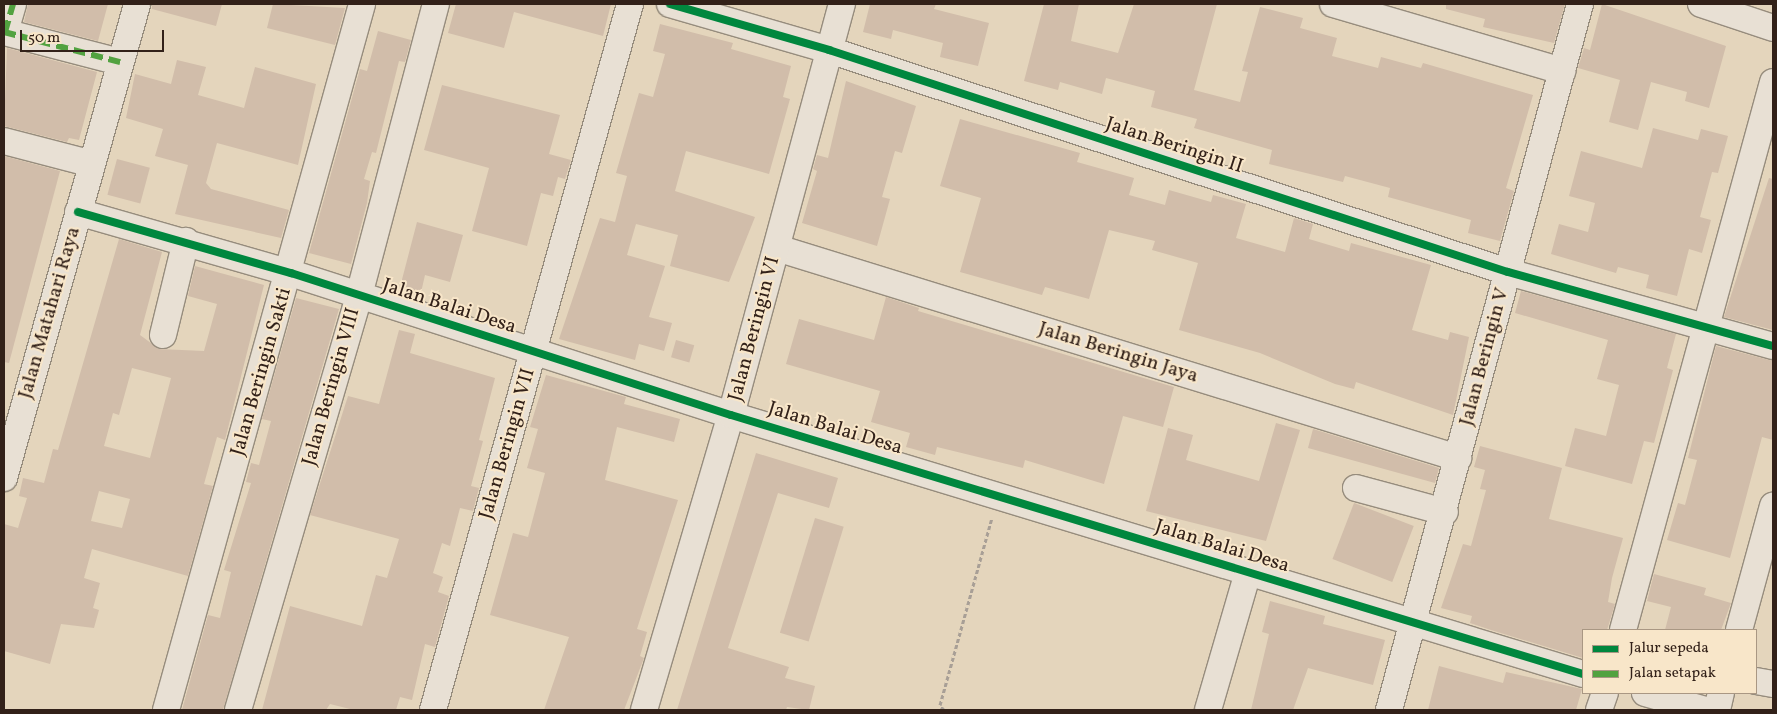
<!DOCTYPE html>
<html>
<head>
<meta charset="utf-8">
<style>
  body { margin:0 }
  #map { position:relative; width:1777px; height:714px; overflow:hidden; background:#e4d5bc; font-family:Vollkorn,serif }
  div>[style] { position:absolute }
  .building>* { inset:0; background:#d1bdaa; transform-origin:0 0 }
  .path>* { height:3px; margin-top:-1.5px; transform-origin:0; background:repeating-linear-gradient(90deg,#a89f96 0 4px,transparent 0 6.5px) }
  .roads { filter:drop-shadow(1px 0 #968c7d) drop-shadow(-1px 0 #968c7d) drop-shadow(0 1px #968c7d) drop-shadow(0 -1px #968c7d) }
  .minor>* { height:26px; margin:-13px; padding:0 13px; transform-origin:13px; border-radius:13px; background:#e8e0d4 }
  .quiet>* { height:6px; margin-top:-3px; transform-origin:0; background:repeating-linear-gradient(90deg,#52a240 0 12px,transparent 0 18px) }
  .cycleway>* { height:8px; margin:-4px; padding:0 4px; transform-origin:4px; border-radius:4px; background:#00873e }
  span { translate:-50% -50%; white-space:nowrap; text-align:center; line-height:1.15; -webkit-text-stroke:4px #f8e6c9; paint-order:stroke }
  .street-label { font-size:20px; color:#322119 }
  .frame { position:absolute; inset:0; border:5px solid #322119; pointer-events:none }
  .legend { position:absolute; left:1582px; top:629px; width:175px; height:65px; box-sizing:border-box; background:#f8e6c9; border:1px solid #a99783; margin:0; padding:6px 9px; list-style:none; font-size:15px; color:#322119 }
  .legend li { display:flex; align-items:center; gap:10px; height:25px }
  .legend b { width:25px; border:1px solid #a99783 }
  .scale { position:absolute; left:20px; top:30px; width:144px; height:22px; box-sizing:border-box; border:2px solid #322119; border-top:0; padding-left:6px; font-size:15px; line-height:18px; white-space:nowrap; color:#322119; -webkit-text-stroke:4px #f8e6c9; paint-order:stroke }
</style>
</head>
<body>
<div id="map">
  <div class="building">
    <i style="clip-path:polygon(28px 4px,108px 4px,98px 41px,24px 22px)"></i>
    <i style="clip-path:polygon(152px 4px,222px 4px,216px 26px,152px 9px)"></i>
    <i style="clip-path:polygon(273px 4px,345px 8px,335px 45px,267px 28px)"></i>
    <i style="clip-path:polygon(456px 4px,611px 4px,603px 36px,514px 12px,504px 48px,448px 33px)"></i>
    <i style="clip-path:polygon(870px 4px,936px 4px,934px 9px,989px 23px,978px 66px,940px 57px,943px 43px,893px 30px,891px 39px,863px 32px)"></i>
    <i style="clip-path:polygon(1044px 4px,1079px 4px,1071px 41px,1118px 53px,1134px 4px,1217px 4px,1194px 90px,1240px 102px,1248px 72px,1242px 71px,1260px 7px,1303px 18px,1300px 28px,1337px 38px,1332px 56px,1378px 68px,1381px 57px,1421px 68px,1423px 63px,1533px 95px,1506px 188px,1514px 191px,1500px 241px,1468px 233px,1471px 220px,1388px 197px,1390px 188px,1345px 176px,1343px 182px,1269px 164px,1272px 150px,1194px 128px,1197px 119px,1151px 107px,1155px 91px,1106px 78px,1102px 94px,1060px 82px,1058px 90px,1024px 81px)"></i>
    <i style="clip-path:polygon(1446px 4px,1565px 4px,1554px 43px,1483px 27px,1485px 19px,1446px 9px)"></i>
    <i style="clip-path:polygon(1602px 4px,1726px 46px,1709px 108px,1685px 101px,1687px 92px,1651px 82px,1638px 130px,1609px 122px,1620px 80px,1578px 68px,1584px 48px,1590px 50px)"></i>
    <i style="clip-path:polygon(660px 24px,733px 43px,731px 49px,791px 66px,783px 97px,790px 99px,769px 174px,686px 151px,675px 191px,755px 217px,729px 282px,670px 266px,678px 235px,636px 224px,627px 255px,665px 266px,649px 317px,672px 323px,664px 351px,639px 344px,635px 360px,559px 339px,600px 218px,615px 222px,627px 176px,616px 173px,639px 93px,653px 97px,665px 54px,653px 51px)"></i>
    <i style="clip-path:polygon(378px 31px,411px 40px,405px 62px,399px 61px,376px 153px,372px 152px,364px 179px,370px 181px,367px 203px,351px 264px,309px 253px,360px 69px,367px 71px)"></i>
    <i style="clip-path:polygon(7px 48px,97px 72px,79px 140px,69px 138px,67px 142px,4px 126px)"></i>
    <i style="clip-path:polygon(177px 60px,206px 67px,198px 95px,244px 108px,255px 67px,316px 84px,298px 165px,217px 143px,206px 183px,211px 189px,289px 210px,281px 238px,175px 214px,188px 165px,155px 156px,163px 129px,126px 118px,135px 74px,171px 84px)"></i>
    <i style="clip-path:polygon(846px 81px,916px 106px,902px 153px,895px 151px,882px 197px,890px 199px,877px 246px,802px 223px,817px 171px,813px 169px,817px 155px,828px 158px)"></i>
    <i style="clip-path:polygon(442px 85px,560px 115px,549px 154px,571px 160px,565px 179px,558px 177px,553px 196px,541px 193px,527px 246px,472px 231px,489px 168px,424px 150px)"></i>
    <i style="clip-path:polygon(960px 119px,1080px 153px,1077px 162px,1134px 178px,1129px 195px,1165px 205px,1169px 190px,1211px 202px,1213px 195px,1246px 204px,1236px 238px,1285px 252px,1294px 218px,1313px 224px,1309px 239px,1349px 251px,1351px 243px,1431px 265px,1412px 330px,1448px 340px,1450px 332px,1469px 337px,1453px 415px,1356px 382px,1354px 389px,1335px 384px,1260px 353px,1179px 330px,1198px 263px,1152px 250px,1155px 241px,1109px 230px,1089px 299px,1045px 287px,1042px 295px,960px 272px,981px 198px,940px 186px)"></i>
    <i style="clip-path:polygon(1653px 128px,1698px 140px,1701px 129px,1728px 136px,1718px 173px,1712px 172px,1700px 217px,1711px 220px,1702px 253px,1689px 249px,1677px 296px,1646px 288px,1649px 275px,1618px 267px,1616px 273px,1551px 254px,1559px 224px,1588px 232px,1595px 203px,1569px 196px,1581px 151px,1642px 168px)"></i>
    <i style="clip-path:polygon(4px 156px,60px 171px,9px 363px,4px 362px)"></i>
    <i style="left:117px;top:159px;width:34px;height:37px;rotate:15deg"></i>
    <i style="clip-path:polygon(1769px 178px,1773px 179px,1773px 330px,1724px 317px)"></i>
    <i style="clip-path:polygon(417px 222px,463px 235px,450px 282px,425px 275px,420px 297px,399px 291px)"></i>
    <i style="clip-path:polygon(evenodd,119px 239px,162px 252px,140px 335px,159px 349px,204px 351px,217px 304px,188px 296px,195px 266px,264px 285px,225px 440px,217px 437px,204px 484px,213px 486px,188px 576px,92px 549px,84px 578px,100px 583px,93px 608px,99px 610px,94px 628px,61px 624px,50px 664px,4px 651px,4px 524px,18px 528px,27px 498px,19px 496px,23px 478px,44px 483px,53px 449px,58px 450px,119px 239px,132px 368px,171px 378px,150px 458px,104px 446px,113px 413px,119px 415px,132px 368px,119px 239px,99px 491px,130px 499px,122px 528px,91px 521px,99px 491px)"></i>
    <i style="clip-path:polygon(1521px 291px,1676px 334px,1667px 368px,1673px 370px,1654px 443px,1644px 441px,1632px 484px,1565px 466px,1575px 428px,1606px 436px,1619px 385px,1597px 379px,1608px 340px,1515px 313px)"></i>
    <i style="clip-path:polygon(886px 297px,919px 308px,918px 311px,1174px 387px,1163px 427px,1123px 416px,1104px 484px,1025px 460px,1023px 468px,937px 447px,935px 455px,906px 447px,910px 433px,871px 422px,880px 391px,786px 364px,799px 319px,874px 340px)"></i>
    <i style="clip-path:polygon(296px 298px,339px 309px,223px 710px,182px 710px,208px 615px,220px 618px,231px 572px,224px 570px,251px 483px,246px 482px,251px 463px,259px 465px,271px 421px,262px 419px)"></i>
    <i style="clip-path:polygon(399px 330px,415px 334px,410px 353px,495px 378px,479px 440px,483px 441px,471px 486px,479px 488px,473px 511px,460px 508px,450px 546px,442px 543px,433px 573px,443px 577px,438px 592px,449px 596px,435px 647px,425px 644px,412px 700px,400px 697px,396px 710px,354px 710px,330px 704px,326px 710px,262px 710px,290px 606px,362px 626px,376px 575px,387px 578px,399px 539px,310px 515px,348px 396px,379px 404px)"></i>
    <i style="left:676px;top:340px;width:19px;height:18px;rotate:16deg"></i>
    <i style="clip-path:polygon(1716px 346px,1773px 361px,1773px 440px,1762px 437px,1730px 558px,1667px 540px,1678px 503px,1685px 505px,1697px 460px,1688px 458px)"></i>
    <i style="clip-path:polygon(546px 375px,626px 397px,624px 404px,680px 419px,674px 442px,617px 427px,605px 480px,678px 500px,637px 629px,647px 632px,640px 656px,644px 658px,624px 710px,544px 710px,569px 637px,490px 615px,513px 533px,528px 537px,545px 473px,527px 468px,538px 429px,530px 427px)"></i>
    <i style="clip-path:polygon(1276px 423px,1300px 430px,1266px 541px,1146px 511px,1168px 428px,1193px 435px,1186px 460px,1259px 481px)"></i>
    <i style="clip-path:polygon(1313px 429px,1439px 468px,1435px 483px,1308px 448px)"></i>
    <i style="clip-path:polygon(1480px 446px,1562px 468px,1549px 519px,1623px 538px,1612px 578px,1608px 602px,1615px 604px,1607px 630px,1583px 630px,1583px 658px,1491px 630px,1470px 623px,1472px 616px,1441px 608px,1463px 544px,1471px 546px,1486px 490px,1480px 489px,1485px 470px,1474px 467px)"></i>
    <i style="clip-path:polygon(756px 453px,838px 478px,829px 508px,778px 493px,728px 648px,789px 667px,785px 678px,815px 686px,809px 710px,787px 707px,786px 710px,677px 710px)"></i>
    <i style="left:1354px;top:503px;width:64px;height:60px;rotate:21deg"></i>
    <i style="left:815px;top:518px;width:30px;height:120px;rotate:17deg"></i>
    <i style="clip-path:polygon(1654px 574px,1706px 588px,1704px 595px,1731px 603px,1721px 630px,1665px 630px,1671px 607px,1647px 601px)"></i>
    <i style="clip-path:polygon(1270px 601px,1325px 616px,1323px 624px,1385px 640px,1373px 685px,1308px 668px,1293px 710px,1251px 710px,1269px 634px,1262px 632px)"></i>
    <i style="clip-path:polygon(1439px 666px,1503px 683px,1506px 672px,1582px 689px,1576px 710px,1428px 710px)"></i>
  </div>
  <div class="path">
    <i style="left:944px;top:710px;width:6px;rotate:-129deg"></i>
    <i style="left:940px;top:705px;width:194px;rotate:-74.5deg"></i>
  </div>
  <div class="roads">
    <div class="minor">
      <i style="left:670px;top:4px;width:166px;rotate:16.1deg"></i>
      <i style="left:829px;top:50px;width:714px;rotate:18.11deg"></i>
      <i style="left:1508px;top:272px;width:275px;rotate:15.6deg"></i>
      <i style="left:1333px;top:4px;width:239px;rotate:16.3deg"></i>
      <i style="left:1701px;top:4px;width:76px;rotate:18.4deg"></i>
      <i style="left:4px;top:32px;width:120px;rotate:14.5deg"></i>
      <i style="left:5px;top:32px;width:29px;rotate:-74deg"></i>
      <i style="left:4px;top:141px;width:91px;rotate:14.6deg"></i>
      <i style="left:78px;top:212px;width:222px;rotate:16deg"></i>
      <i style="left:291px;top:273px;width:462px;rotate:17.9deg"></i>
      <i style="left:731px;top:415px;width:890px;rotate:16.91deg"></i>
      <i style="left:777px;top:248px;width:713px;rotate:17.14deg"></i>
      <i style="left:163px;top:335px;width:97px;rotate:-76.3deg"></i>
      <i style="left:4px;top:478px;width:492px;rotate:-74.3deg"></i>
      <i style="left:1356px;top:488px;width:92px;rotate:15.1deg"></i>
      <i style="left:1623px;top:630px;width:568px;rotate:-74.69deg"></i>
      <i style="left:1739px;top:630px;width:129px;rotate:-74.7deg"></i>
      <i style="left:1756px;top:681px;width:17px;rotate:10deg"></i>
      <i style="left:1645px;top:693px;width:62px;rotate:15.8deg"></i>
      <i style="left:166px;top:710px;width:733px;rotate:-74.48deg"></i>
      <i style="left:238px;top:710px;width:432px;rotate:-73.7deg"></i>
      <i style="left:359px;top:295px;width:301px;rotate:-75.2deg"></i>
      <i style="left:433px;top:710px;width:733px;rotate:-74.41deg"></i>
      <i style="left:644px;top:710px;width:308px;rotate:-73.6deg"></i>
      <i style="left:731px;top:415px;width:426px;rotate:-74.9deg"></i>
      <i style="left:1208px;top:710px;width:144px;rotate:-73.8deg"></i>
      <i style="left:1389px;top:710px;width:731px;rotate:-74.86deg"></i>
      <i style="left:1599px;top:710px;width:18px;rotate:-71deg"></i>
      <i style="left:1717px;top:710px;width:17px;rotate:-77deg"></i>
    </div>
  </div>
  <div class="quiet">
    <i style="left:4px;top:32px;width:120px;rotate:14.5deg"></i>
    <i style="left:5px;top:32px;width:29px;rotate:-74deg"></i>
  </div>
  <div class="cycleway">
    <i style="left:670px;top:4px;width:166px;rotate:16.1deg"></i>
    <i style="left:829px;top:50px;width:714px;rotate:18.11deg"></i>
    <i style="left:1508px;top:272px;width:275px;rotate:15.6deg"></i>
    <i style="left:78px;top:212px;width:222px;rotate:16deg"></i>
    <i style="left:291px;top:273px;width:462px;rotate:17.9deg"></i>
    <i style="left:731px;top:415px;width:890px;rotate:16.91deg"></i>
  </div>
  <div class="street-label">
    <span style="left:1174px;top:146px;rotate:18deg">Jalan Beringin II</span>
    <span style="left:449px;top:307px;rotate:18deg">Jalan Balai Desa</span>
    <span style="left:50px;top:313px;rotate:-74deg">Jalan Matahari Raya</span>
    <span style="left:755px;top:329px;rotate:-75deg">Jalan Beringin VI</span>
    <span style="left:1118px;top:353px;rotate:17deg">Jalan Beringin Jaya</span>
    <span style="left:1485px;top:357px;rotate:-75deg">Jalan Beringin V</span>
    <span style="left:262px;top:372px;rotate:-74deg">Jalan Beringin Sakti</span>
    <span style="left:332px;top:387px;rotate:-74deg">Jalan Beringin VIII</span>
    <span style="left:835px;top:429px;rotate:17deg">Jalan Balai Desa</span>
    <span style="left:508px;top:444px;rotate:-74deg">Jalan Beringin VII</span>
    <span style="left:1222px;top:547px;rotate:17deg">Jalan Balai Desa</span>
  </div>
  <div class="frame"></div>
  <ul class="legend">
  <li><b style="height:6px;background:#00873e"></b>Jalur sepeda</li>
  <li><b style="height:6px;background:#52a240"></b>Jalan setapak</li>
  </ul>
  <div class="scale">50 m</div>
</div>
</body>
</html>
